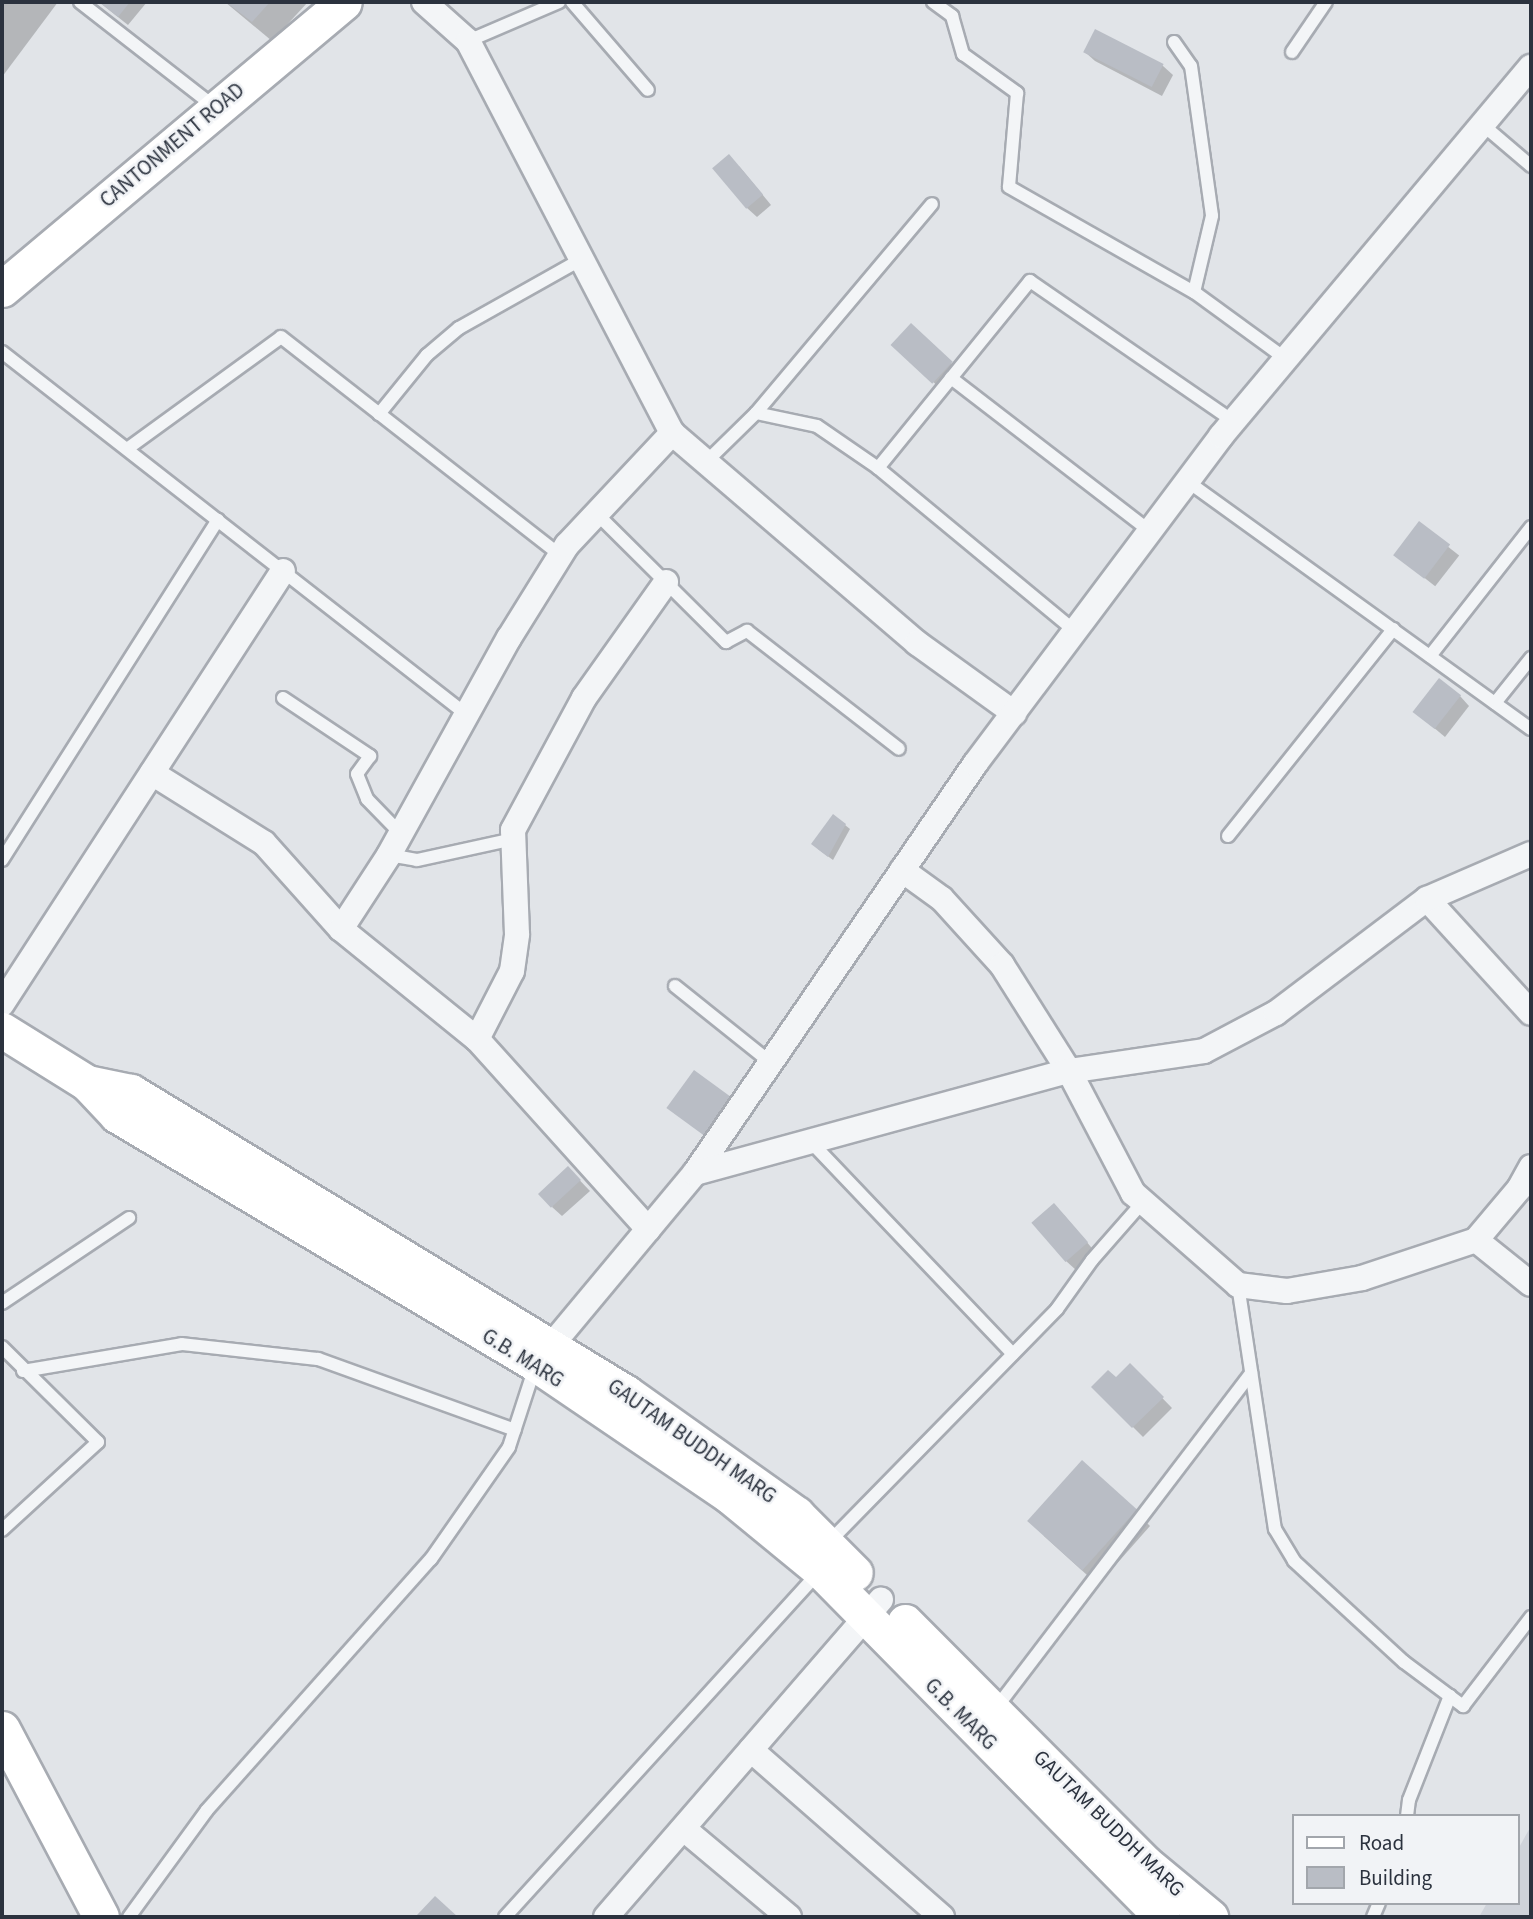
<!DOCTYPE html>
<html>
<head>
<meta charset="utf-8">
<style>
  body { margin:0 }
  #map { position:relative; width:1533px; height:1919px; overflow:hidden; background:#e1e4e8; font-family:"Source Sans 3",sans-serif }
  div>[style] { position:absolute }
  .built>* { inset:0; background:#cfd3da }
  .shadow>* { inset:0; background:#0003; transform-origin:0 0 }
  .building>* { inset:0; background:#b9bdc5; transform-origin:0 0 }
  .roads { filter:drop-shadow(2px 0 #a7abb2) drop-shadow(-2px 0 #a7abb2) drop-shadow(0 2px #a7abb2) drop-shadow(0 -2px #a7abb2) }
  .lane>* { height:12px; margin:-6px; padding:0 6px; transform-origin:6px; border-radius:6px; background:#f3f5f7 }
  .street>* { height:24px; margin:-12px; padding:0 12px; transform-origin:12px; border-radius:12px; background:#f3f5f7 }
  .secondary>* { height:35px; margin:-17.5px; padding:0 17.5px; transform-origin:17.5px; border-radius:17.5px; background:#fff }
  span { translate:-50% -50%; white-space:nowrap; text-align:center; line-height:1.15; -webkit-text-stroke:5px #f1f3f6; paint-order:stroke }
  .street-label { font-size:21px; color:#2b323e }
  .frame { position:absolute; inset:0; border:4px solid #2b323e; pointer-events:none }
  .legend { position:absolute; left:1292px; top:1814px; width:228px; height:91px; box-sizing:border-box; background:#f1f3f6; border:2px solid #a2a6ac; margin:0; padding:9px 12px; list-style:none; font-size:21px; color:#2b323e }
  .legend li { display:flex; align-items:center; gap:14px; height:35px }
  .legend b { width:35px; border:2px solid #a2a6ac }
</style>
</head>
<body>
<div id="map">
  <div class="built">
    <i style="clip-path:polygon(1531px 1826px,1531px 1917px,1479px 1917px,1487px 1903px,1517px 1903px,1517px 1851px)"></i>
  </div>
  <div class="shadow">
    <i style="clip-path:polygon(2px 2px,58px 2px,2px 77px)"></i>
    <i style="clip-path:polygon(99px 2px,147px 2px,128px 25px)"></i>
    <i style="clip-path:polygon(225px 2px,308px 2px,272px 41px)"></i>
    <i style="clip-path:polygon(1096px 31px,1163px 66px,1173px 75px,1162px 96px,1095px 61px,1085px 52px)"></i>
    <i style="clip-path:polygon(739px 166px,771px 205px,757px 217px,747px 208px)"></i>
    <i style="clip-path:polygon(903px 354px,951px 363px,961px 372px,944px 392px)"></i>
    <i style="left:1419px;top:524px;width:51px;height:39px;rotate:38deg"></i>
    <i style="clip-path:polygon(1460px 696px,1469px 706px,1445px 737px,1415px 712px)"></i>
    <i style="clip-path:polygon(845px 825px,850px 829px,833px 860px,818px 849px)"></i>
    <i style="clip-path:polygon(731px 1099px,716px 1144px,670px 1108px)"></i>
    <i style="clip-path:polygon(568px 1168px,590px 1191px,562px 1216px,552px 1207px)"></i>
    <i style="clip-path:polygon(1064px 1215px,1096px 1253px,1076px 1270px,1066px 1261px)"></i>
    <i style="clip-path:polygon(1130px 1365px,1172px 1408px,1143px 1437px,1093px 1387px,1116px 1380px)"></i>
    <i style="clip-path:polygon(1135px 1511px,1150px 1526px,1098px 1585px,1044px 1536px)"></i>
    <i style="clip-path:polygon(435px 1898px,456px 1917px,422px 1917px)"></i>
  </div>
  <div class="building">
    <i style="clip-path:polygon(99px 2px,130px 2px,118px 17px)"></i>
    <i style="clip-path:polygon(226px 2px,270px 2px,252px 22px)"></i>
    <i style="left:1095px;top:29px;width:77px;height:26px;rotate:27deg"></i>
    <i style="left:729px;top:154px;width:53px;height:22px;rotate:50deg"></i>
    <i style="left:911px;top:323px;width:57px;height:30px;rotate:43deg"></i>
    <i style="left:1419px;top:521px;width:39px;height:43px;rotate:37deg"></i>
    <i style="left:1439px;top:678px;width:28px;height:43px;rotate:38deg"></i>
    <i style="clip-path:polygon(833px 814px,846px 824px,828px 857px,811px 844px)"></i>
    <i style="left:694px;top:1070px;width:47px;height:47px;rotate:36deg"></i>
    <i style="left:568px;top:1166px;width:19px;height:41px;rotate:47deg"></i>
    <i style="left:1054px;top:1203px;width:52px;height:30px;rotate:49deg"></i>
    <i style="clip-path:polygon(1130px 1363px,1164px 1397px,1132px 1428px,1091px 1387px,1108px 1370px,1116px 1377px)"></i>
    <i style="left:1082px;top:1460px;width:74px;height:82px;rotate:42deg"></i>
    <i style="clip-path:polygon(435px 1896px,458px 1917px,417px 1915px)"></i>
  </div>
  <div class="roads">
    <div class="lane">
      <i style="left:80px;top:2px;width:172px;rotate:37.9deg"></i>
      <i style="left:572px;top:2px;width:116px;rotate:49.2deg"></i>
      <i style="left:933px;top:2px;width:24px;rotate:36deg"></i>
      <i style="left:952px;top:16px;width:40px;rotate:74deg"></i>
      <i style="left:963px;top:54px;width:67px;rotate:35.8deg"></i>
      <i style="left:1017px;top:93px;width:94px;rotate:94.9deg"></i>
      <i style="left:1009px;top:187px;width:213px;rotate:29.6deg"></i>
      <i style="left:1194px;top:292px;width:114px;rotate:36.1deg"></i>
      <i style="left:468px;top:41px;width:99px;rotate:-23.2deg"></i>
      <i style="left:1174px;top:42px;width:29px;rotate:55deg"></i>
      <i style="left:1191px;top:66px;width:151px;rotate:82deg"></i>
      <i style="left:1212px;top:216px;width:78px;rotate:103.3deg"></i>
      <i style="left:1292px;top:52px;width:60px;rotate:-55.8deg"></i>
      <i style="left:1483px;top:125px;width:63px;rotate:40.5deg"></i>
      <i style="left:2px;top:352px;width:590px;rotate:37.98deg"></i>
      <i style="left:951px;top:378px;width:251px;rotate:37.6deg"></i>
      <i style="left:756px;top:413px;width:62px;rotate:12deg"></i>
      <i style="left:817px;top:426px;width:74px;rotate:34.5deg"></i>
      <i style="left:878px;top:468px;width:256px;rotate:39.6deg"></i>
      <i style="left:379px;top:414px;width:76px;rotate:-50.9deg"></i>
      <i style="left:427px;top:355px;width:42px;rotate:-40.2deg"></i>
      <i style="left:459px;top:328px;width:141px;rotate:-29.3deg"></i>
      <i style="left:127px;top:449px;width:190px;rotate:-36deg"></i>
      <i style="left:281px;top:337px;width:354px;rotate:38deg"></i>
      <i style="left:706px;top:462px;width:70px;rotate:-44.4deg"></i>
      <i style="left:756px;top:413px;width:273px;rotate:-49.9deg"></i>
      <i style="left:878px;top:468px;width:241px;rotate:-50.9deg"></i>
      <i style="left:1030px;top:281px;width:247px;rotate:34.6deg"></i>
      <i style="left:1187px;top:481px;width:424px;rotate:35.8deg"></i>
      <i style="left:597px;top:514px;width:182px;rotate:44.8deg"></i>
      <i style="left:726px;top:642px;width:24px;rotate:-28deg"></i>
      <i style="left:747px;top:631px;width:192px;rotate:37.8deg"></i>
      <i style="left:1430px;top:656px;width:164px;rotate:-51.9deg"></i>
      <i style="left:283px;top:698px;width:105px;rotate:33.7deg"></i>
      <i style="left:370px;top:756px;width:22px;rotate:126deg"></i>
      <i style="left:357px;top:774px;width:27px;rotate:68deg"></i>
      <i style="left:367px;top:799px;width:49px;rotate:45.8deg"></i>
      <i style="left:1495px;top:703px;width:58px;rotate:-51.3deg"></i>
      <i style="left:1228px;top:836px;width:265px;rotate:-51.4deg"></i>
      <i style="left:389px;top:855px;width:28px;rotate:10deg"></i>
      <i style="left:417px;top:860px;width:98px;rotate:-12.3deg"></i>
      <i style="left:2px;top:860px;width:403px;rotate:-57.6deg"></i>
      <i style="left:675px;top:986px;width:122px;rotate:38.7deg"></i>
      <i style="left:810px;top:1141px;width:294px;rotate:46.4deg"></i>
      <i style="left:1238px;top:1285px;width:247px;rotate:81.4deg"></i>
      <i style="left:1275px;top:1529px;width:37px;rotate:59deg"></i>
      <i style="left:1294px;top:1561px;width:149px;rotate:42.6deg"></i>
      <i style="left:1404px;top:1662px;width:74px;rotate:36.7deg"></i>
      <i style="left:1463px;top:1706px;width:112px;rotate:-52.6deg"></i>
      <i style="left:2px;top:1303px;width:153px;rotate:-33.8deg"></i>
      <i style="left:2px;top:1347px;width:135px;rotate:44.7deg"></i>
      <i style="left:98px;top:1442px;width:130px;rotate:137.5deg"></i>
      <i style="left:23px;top:1371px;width:161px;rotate:-9.6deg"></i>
      <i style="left:182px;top:1344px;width:137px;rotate:6.3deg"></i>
      <i style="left:318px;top:1359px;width:209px;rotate:19.8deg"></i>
      <i style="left:828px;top:1543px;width:327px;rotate:-45.6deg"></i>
      <i style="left:1057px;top:1309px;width:60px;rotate:-54.5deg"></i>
      <i style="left:1092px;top:1260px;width:77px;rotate:-48.7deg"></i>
      <i style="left:996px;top:1708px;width:421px;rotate:-52.7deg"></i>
      <i style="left:1407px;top:1816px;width:16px;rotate:-83deg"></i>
      <i style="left:1409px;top:1800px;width:112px;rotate:-68.5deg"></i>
      <i style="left:129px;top:1917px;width:132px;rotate:-53.9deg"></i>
      <i style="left:207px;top:1810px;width:336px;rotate:-48.3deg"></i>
      <i style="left:431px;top:1559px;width:136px;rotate:-55.1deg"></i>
      <i style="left:509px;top:1447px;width:84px;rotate:-72deg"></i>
      <i style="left:505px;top:1917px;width:468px;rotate:-47.7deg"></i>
      <i style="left:1373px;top:1917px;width:15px;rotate:-67deg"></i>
    </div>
    <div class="street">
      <i style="left:424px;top:2px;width:59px;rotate:41.6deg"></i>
      <i style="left:468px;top:41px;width:442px;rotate:62.5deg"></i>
      <i style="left:672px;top:433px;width:323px;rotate:40.6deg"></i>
      <i style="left:917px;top:643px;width:120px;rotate:35.8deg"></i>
      <i style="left:152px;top:773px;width:132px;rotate:32deg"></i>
      <i style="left:264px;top:843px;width:115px;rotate:48.2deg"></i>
      <i style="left:341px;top:929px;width:175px;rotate:39deg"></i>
      <i style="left:477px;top:1039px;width:256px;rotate:48deg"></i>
      <i style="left:902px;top:870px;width:49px;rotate:35.9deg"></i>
      <i style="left:942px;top:899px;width:89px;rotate:47.7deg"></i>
      <i style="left:1002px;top:965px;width:125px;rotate:57.7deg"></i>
      <i style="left:1069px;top:1071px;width:138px;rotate:62.3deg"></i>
      <i style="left:1133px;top:1193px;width:140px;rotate:41.2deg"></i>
      <i style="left:1238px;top:1285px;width:49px;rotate:7deg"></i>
      <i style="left:1287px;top:1291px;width:76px;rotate:-9.8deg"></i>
      <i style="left:1362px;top:1278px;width:120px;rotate:-18.4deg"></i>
      <i style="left:1476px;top:1240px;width:67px;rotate:-49.9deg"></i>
      <i style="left:1519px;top:1189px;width:25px;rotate:-61deg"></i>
      <i style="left:1427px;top:899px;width:154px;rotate:47.6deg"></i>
      <i style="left:341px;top:929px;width:88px;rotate:-57deg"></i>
      <i style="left:389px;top:855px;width:248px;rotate:-61.1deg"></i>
      <i style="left:509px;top:638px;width:110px;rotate:-58.1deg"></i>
      <i style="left:567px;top:545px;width:154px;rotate:-46.8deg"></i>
      <i style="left:2px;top:1004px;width:516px;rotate:-57.02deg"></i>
      <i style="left:477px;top:1039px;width:76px;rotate:-62.8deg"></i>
      <i style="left:512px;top:971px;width:37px;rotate:-82deg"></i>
      <i style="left:517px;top:934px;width:104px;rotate:-92.2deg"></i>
      <i style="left:513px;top:830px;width:150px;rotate:-61.7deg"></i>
      <i style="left:584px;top:698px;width:142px;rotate:-54.7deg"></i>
      <i style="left:695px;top:1173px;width:496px;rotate:-55.6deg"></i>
      <i style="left:975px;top:764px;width:410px;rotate:-53.1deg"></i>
      <i style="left:1221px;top:436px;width:482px;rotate:-50deg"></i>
      <i style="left:1476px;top:1240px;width:70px;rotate:38.7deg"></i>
      <i style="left:540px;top:1359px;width:242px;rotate:-50.2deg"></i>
      <i style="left:695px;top:1173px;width:388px;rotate:-15.3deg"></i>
      <i style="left:1069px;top:1071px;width:136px;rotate:-8.4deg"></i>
      <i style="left:1204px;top:1051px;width:81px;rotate:-27.8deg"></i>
      <i style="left:1276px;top:1013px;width:189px;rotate:-37.1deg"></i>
      <i style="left:1427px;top:899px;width:113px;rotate:-23.4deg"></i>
      <i style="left:751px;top:1750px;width:254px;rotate:41.2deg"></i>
      <i style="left:684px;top:1829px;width:137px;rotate:40deg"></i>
      <i style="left:606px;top:1917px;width:420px;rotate:-49.1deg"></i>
    </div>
    <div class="secondary">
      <i style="left:2px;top:289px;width:446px;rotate:-40deg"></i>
      <i style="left:2px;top:1030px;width:100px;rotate:31.9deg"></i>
      <i style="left:87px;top:1083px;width:44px;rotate:46.8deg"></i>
      <i style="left:117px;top:1115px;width:487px;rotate:30.7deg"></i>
      <i style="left:536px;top:1364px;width:235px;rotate:34.2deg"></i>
      <i style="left:730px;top:1496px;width:117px;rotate:39.4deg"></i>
      <i style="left:820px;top:1570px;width:487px;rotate:45.4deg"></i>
      <i style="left:87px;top:1083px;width:45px;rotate:11.6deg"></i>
      <i style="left:131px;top:1092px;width:579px;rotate:31.3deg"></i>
      <i style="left:626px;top:1393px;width:209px;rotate:35.4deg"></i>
      <i style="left:796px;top:1514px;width:83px;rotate:45deg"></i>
      <i style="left:905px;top:1622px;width:340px;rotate:45.1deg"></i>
      <i style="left:1145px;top:1863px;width:85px;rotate:39.7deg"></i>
      <i style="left:2px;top:1729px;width:212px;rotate:62.2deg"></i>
    </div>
  </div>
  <div class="street-label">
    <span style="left:172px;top:145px;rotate:-40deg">CANTONMENT ROAD</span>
    <span style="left:523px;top:1358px;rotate:32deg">G.B. MARG</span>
    <span style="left:692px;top:1441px;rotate:35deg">GAUTAM BUDDH MARG</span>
    <span style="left:961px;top:1714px;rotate:45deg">G.B. MARG</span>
    <span style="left:1109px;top:1823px;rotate:44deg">GAUTAM BUDDH MARG</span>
  </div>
  <div class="frame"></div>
  <ul class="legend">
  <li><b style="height:9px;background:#fff"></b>Road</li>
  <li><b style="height:19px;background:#b9bdc5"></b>Building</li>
  </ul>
</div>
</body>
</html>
